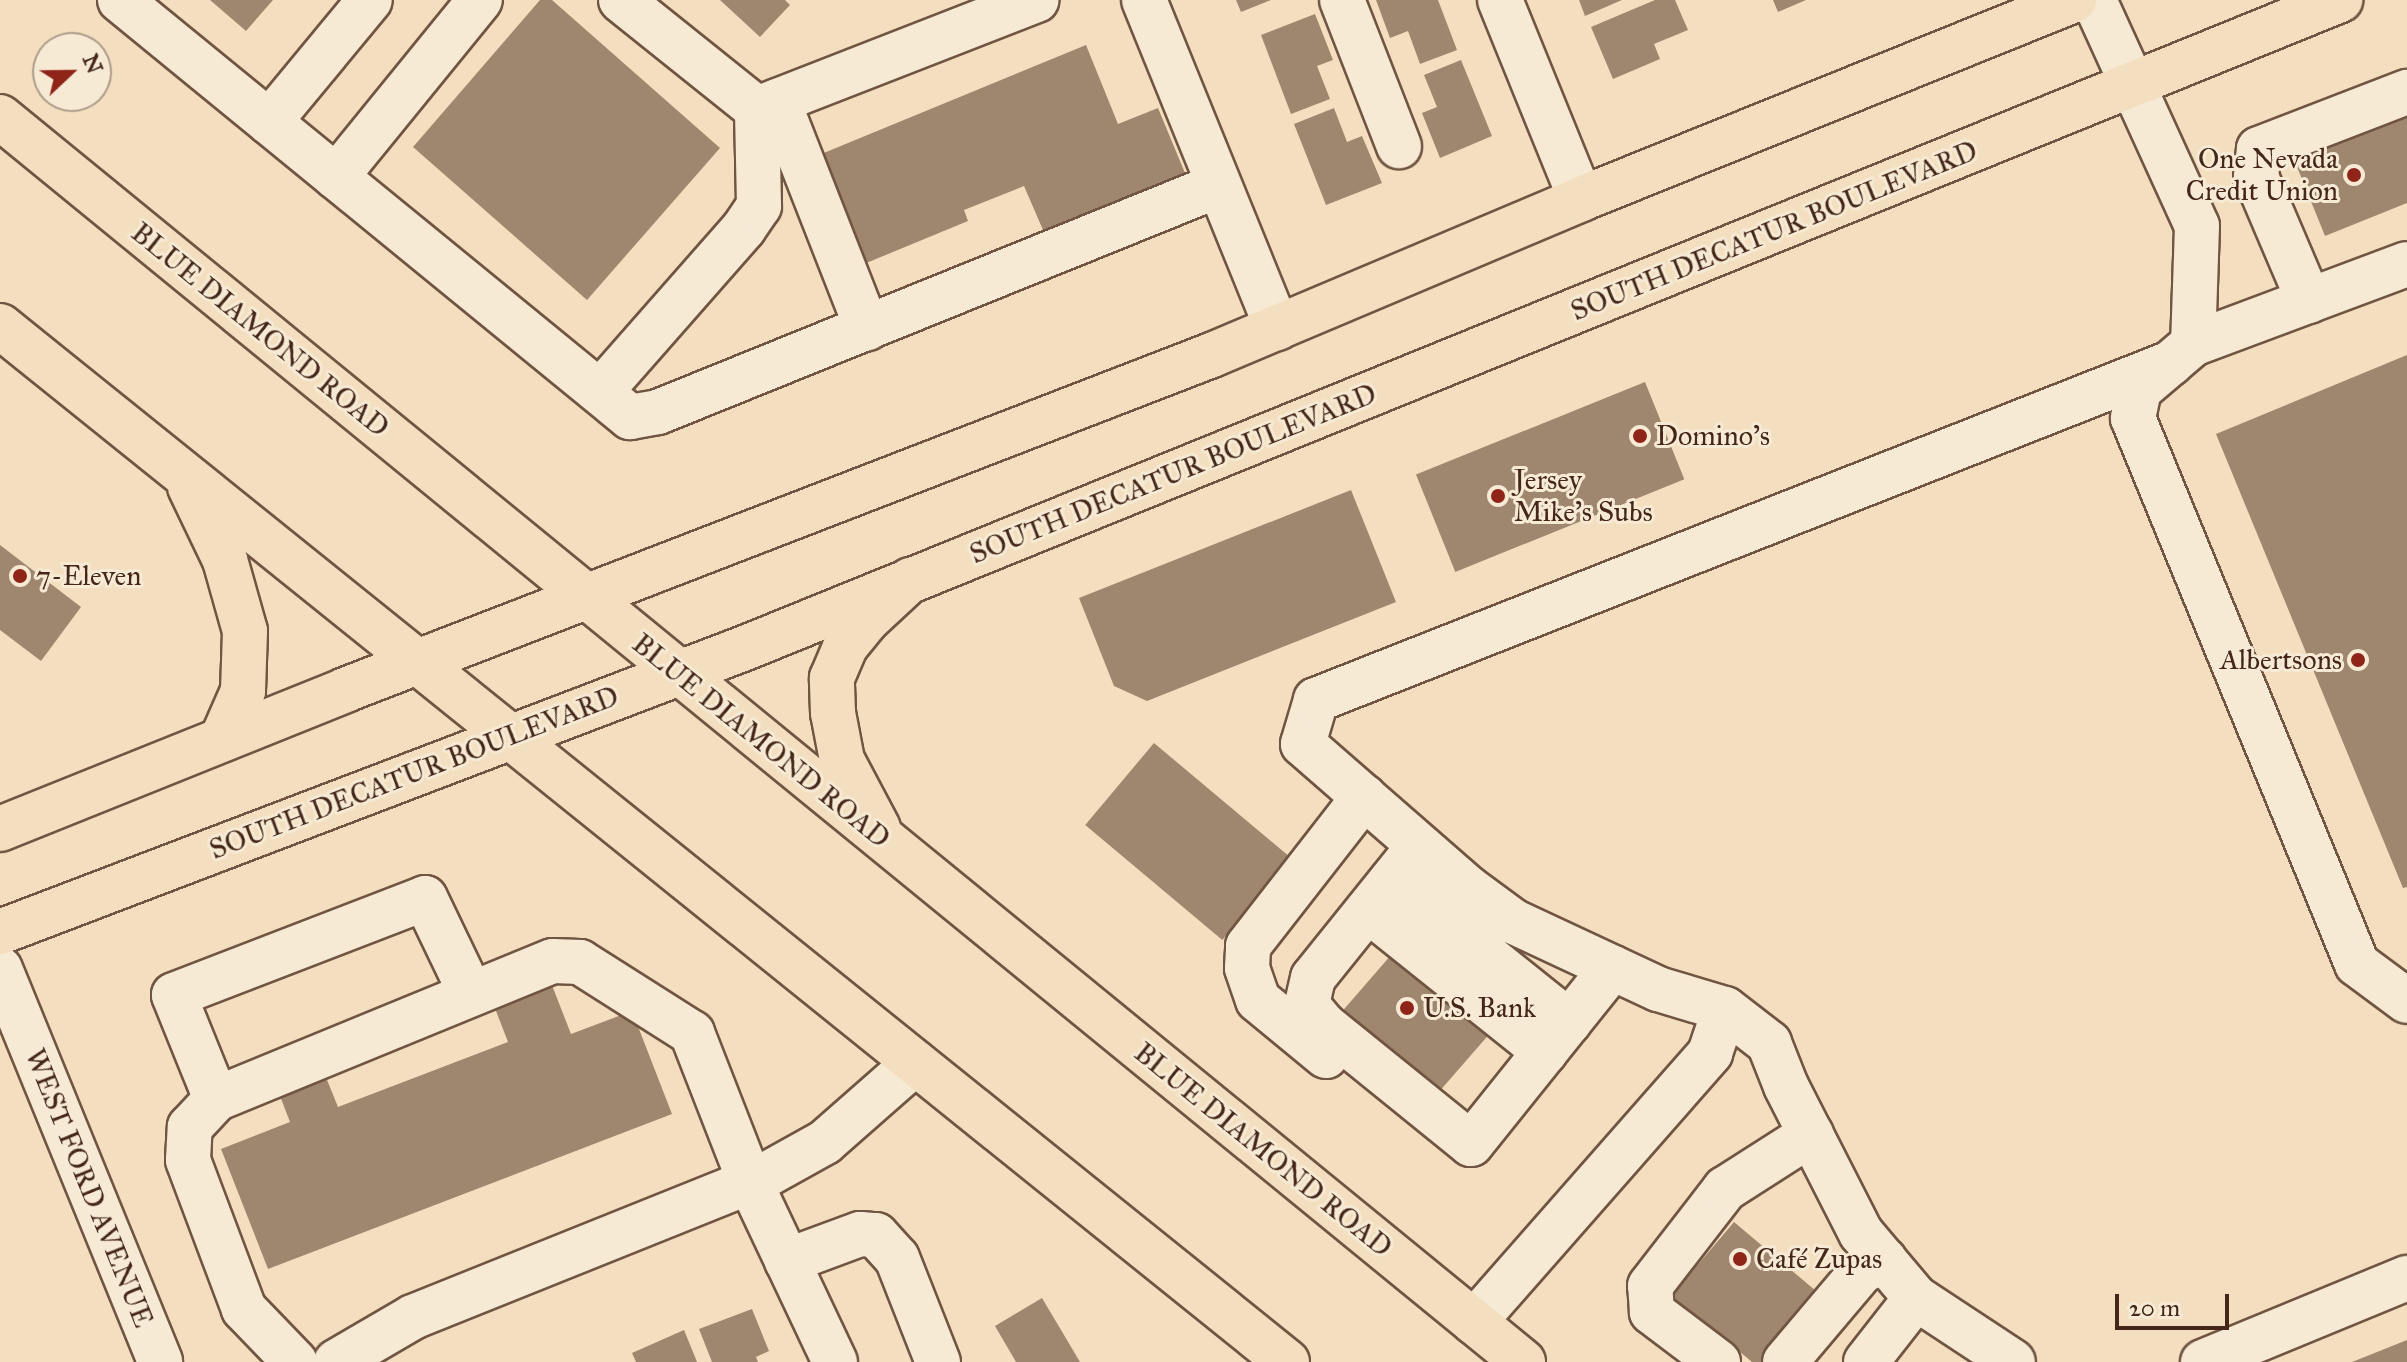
<!DOCTYPE html>
<html>
<head>
<meta charset="utf-8">
<style>
  body { margin:0 }
  #map { position:relative; width:2407px; height:1362px; overflow:hidden; background:#f3dfbf; font-family:"IM FELL Great Primer",serif }
  div>[style] { position:absolute }
  .building>* { inset:0; background:#9f876f; transform-origin:0 0 }
  .roads { filter:drop-shadow(2px 0 #705542) drop-shadow(-2px 0 #705542) drop-shadow(0 2px #705542) drop-shadow(0 -2px #705542) }
  .minor>* { height:44px; margin:-22px; padding:0 22px; transform-origin:22px; border-radius:22px; background:#f7ead5 }
  .major>* { height:44px; margin:-22px; padding:0 22px; transform-origin:22px; border-radius:22px; background:#f3dfbf }
  .highway>* { height:44px; margin:-22px; padding:0 22px; transform-origin:22px; border-radius:22px; background:#f3dfbf }
  .dots>* { width:22px; height:22px; translate:-50% -50%; box-sizing:border-box; border:4px solid #f7ead5; border-radius:50% }
  span { translate:-50% -50%; white-space:nowrap; text-align:center; line-height:1.15; -webkit-text-stroke:6px #f7ead5; paint-order:stroke }
  .poi-label { font-size:28px; color:#442718 }
  .right { translate:-100% -50%; text-align:right }
  .left { translate:0 -50%; text-align:left }
  .street-label { font-size:28px; color:#442718 }
  .north { position:absolute; left:32px; top:32px; width:80px; height:80px; box-sizing:border-box; background:#f7ead5; border:2px solid #af9c89; border-radius:50%; rotate:68deg; font-size:22px; font-weight:700; line-height:32px; text-align:center; color:#442718 }
  .north::after { content:''; display:block; margin:auto; width:28px; height:36px; background:#8f2418; clip-path:polygon(50% 0,100% 100%,50% 72%,0 100%) }
  .scale { position:absolute; left:2115px; top:1294px; width:114px; height:36px; box-sizing:border-box; border:4px solid #442718; border-top:0; padding-left:10px; font-size:24px; line-height:28px; white-space:nowrap; color:#442718; -webkit-text-stroke:6px #f7ead5; paint-order:stroke }
</style>
</head>
<body>
<div id="map">
  <div class="building">
    <i style="clip-path:polygon(210px 0,273px 0,246px 31px)"></i>
    <i style="clip-path:polygon(540px 0,552px 0,720px 148px,587px 300px,413px 147px)"></i>
    <i style="clip-path:polygon(720px 0,785px 0,790px 5px,760px 37px)"></i>
    <i style="clip-path:polygon(1236px 0,1271px 0,1241px 12px)"></i>
    <i style="clip-path:polygon(1376px 0,1438px 0,1457px 50px,1420px 64px,1408px 31px,1390px 38px)"></i>
    <i style="clip-path:polygon(1579px 0,1622px 0,1585px 16px)"></i>
    <i style="clip-path:polygon(1655px 0,1675px 0,1688px 30px,1654px 44px,1660px 59px,1613px 79px,1591px 27px)"></i>
    <i style="clip-path:polygon(1773px 0,1806px 0,1778px 12px)"></i>
    <i style="clip-path:polygon(1315px 14px,1333px 60px,1317px 66px,1330px 99px,1291px 114px,1261px 35px)"></i>
    <i style="clip-path:polygon(1086px 45px,1118px 124px,1158px 108px,1185px 173px,1043px 230px,1024px 186px,964px 210px,968px 221px,859px 266px,814px 157px)"></i>
    <i style="clip-path:polygon(1461px 60px,1492px 136px,1440px 158px,1422px 113px,1437px 107px,1424px 75px)"></i>
    <i style="clip-path:polygon(2407px 100px,2407px 203px,2325px 236px,2289px 147px)"></i>
    <i style="clip-path:polygon(1334px 108px,1347px 142px,1362px 136px,1382px 183px,1326px 205px,1294px 124px)"></i>
    <i style="clip-path:polygon(2407px 355px,2407px 887px,2403px 888px,2216px 434px)"></i>
    <i style="left:1645px;top:382px;width:105px;height:247px;rotate:68deg"></i>
    <i style="clip-path:polygon(1351px 490px,1396px 602px,1147px 701px,1114px 686px,1079px 598px)"></i>
    <i style="clip-path:polygon(0 545px,81px 607px,41px 661px,0 630px)"></i>
    <i style="left:1154px;top:743px;width:179px;height:107px;rotate:40deg"></i>
    <i style="left:1398px;top:947px;width:126px;height:86px;rotate:41deg"></i>
    <i style="clip-path:polygon(548px 975px,571px 1034px,632px 1011px,672px 1114px,268px 1269px,221px 1149px,290px 1122px,275px 1083px,321px 1065px,338px 1107px,508px 1042px,491px 998px)"></i>
    <i style="clip-path:polygon(1734px 1222px,1822px 1296px,1766px 1362px,1752px 1362px,1697px 1316px,1687px 1328px,1662px 1307px)"></i>
    <i style="clip-path:polygon(1042px 1298px,1080px 1362px,1016px 1362px,995px 1326px)"></i>
    <i style="clip-path:polygon(752px 1309px,769px 1351px,756px 1357px,758px 1362px,712px 1362px,699px 1329px)"></i>
    <i style="clip-path:polygon(684px 1330px,697px 1362px,636px 1362px,632px 1353px)"></i>
    <i style="clip-path:polygon(2407px 1340px,2407px 1362px,2352px 1362px)"></i>
  </div>
  <div class="roads">
    <div class="minor">
      <i style="left:120px;top:0;width:659px;rotate:39.27deg"></i>
      <i style="left:630px;top:417px;width:28px;rotate:-10deg"></i>
      <i style="left:658px;top:412px;width:605px;rotate:-22.03deg"></i>
      <i style="left:621px;top:0;width:174px;rotate:38.7deg"></i>
      <i style="left:757px;top:109px;width:300px;rotate:-21.3deg"></i>
      <i style="left:1144px;top:0;width:354px;rotate:67.9deg"></i>
      <i style="left:1342px;top:0;width:157px;rotate:68.7deg"></i>
      <i style="left:1500px;top:0;width:215px;rotate:67.9deg"></i>
      <i style="left:2094px;top:0;width:248px;rotate:65.5deg"></i>
      <i style="left:2197px;top:226px;width:118px;rotate:91.9deg"></i>
      <i style="left:2193px;top:344px;width:71px;rotate:139.6deg"></i>
      <i style="left:2139px;top:390px;width:29px;rotate:102deg"></i>
      <i style="left:2133px;top:418px;width:590px;rotate:67.69deg"></i>
      <i style="left:2357px;top:964px;width:62px;rotate:36.5deg"></i>
      <i style="left:778px;top:101px;width:244px;rotate:68.6deg"></i>
      <i style="left:269px;top:122px;width:158px;rotate:-50.4deg"></i>
      <i style="left:336px;top:177px;width:228px;rotate:-50.9deg"></i>
      <i style="left:2309px;top:301px;width:135px;rotate:-113.1deg"></i>
      <i style="left:2256px;top:177px;width:28px;rotate:-84deg"></i>
      <i style="left:2259px;top:149px;width:159px;rotate:-21.1deg"></i>
      <i style="left:2193px;top:344px;width:228px;rotate:-20.5deg"></i>
      <i style="left:600px;top:392px;width:218px;rotate:-48.7deg"></i>
      <i style="left:744px;top:228px;width:27px;rotate:-56deg"></i>
      <i style="left:759px;top:206px;width:97px;rotate:-91.2deg"></i>
      <i style="left:1419px;top:846px;width:169px;rotate:128.8deg"></i>
      <i style="left:1313px;top:978px;width:28px;rotate:103deg"></i>
      <i style="left:1307px;top:1005px;width:26px;rotate:50deg"></i>
      <i style="left:1324px;top:1025px;width:189px;rotate:39deg"></i>
      <i style="left:1471px;top:1144px;width:226px;rotate:-51.3deg"></i>
      <i style="left:1392px;top:880px;width:227px;rotate:38.7deg"></i>
      <i style="left:1368px;top:910px;width:227px;rotate:38.7deg"></i>
      <i style="left:0;top:969px;width:424px;rotate:67.8deg"></i>
      <i style="left:1725px;top:1009px;width:56px;rotate:37.7deg"></i>
      <i style="left:1769px;top:1043px;width:46px;rotate:68.4deg"></i>
      <i style="left:1786px;top:1086px;width:165px;rotate:63deg"></i>
      <i style="left:1861px;top:1233px;width:85px;rotate:49.8deg"></i>
      <i style="left:1916px;top:1298px;width:116px;rotate:33.4deg"></i>
      <i style="left:1326px;top:1056px;width:88px;rotate:-140.5deg"></i>
      <i style="left:1258px;top:1000px;width:34px;rotate:-109deg"></i>
      <i style="left:1247px;top:968px;width:22px;rotate:-87deg"></i>
      <i style="left:1248px;top:946px;width:189px;rotate:-52.1deg"></i>
      <i style="left:216px;top:1099px;width:112px;rotate:-112deg"></i>
      <i style="left:174px;top:995px;width:269px;rotate:-21.1deg"></i>
      <i style="left:425px;top:898px;width:106px;rotate:64.4deg"></i>
      <i style="left:787px;top:1261px;width:78px;rotate:-20.3deg"></i>
      <i style="left:860px;top:1234px;width:16px;rotate:4deg"></i>
      <i style="left:876px;top:1235px;width:31px;rotate:48deg"></i>
      <i style="left:897px;top:1258px;width:112px;rotate:68.5deg"></i>
      <i style="left:1474px;top:1322px;width:358px;rotate:-48.7deg"></i>
      <i style="left:1710px;top:1053px;width:46px;rotate:-71.2deg"></i>
      <i style="left:1725px;top:1009px;width:70px;rotate:-163.4deg"></i>
      <i style="left:1658px;top:989px;width:159px;rotate:-155deg"></i>
      <i style="left:1514px;top:922px;width:57px;rotate:-143.5deg"></i>
      <i style="left:1468px;top:888px;width:219px;rotate:-138.9deg"></i>
      <i style="left:1303px;top:744px;width:46px;rotate:-73.5deg"></i>
      <i style="left:1316px;top:700px;width:919px;rotate:-21.51deg"></i>
      <i style="left:295px;top:1362px;width:74px;rotate:-133.9deg"></i>
      <i style="left:244px;top:1309px;width:159px;rotate:-110.6deg"></i>
      <i style="left:188px;top:1160px;width:33px;rotate:-87deg"></i>
      <i style="left:190px;top:1127px;width:38px;rotate:-47deg"></i>
      <i style="left:216px;top:1099px;width:364px;rotate:-22.3deg"></i>
      <i style="left:553px;top:961px;width:27px;rotate:2deg"></i>
      <i style="left:580px;top:962px;width:133px;rotate:32.4deg"></i>
      <i style="left:692px;top:1033px;width:160px;rotate:68.7deg"></i>
      <i style="left:750px;top:1182px;width:199px;rotate:64.7deg"></i>
      <i style="left:336px;top:1362px;width:89px;rotate:-30.3deg"></i>
      <i style="left:413px;top:1317px;width:378px;rotate:-21.9deg"></i>
      <i style="left:764px;top:1176px;width:70px;rotate:-29.1deg"></i>
      <i style="left:825px;top:1142px;width:120px;rotate:-41.3deg"></i>
      <i style="left:1718px;top:1362px;width:83px;rotate:-142.9deg"></i>
      <i style="left:1652px;top:1312px;width:26px;rotate:-94deg"></i>
      <i style="left:1650px;top:1286px;width:123px;rotate:-52.3deg"></i>
      <i style="left:1725px;top:1189px;width:102px;rotate:-32.6deg"></i>
      <i style="left:1785px;top:1362px;width:119px;rotate:-49.8deg"></i>
      <i style="left:1862px;top:1271px;width:25px;rotate:-26deg"></i>
      <i style="left:1866px;top:1362px;width:81px;rotate:-52deg"></i>
      <i style="left:2203px;top:1362px;width:221px;rotate:-22.4deg"></i>
    </div>
    <div class="major">
      <i style="left:0;top:829px;width:372px;rotate:-21.9deg"></i>
      <i style="left:345px;top:690px;width:929px;rotate:-21.13deg"></i>
      <i style="left:1212px;top:355px;width:401px;rotate:-22.9deg"></i>
      <i style="left:1581px;top:199px;width:532px;rotate:-21.98deg"></i>
      <i style="left:0;top:932px;width:797px;rotate:-20.87deg"></i>
      <i style="left:745px;top:648px;width:1722px;rotate:-22.11deg"></i>
    </div>
    <div class="highway">
      <i style="left:0;top:117px;width:1967px;rotate:39.26deg"></i>
      <i style="left:0;top:326px;width:1652px;rotate:38.83deg"></i>
      <i style="left:190px;top:487px;width:81px;rotate:64.4deg"></i>
      <i style="left:225px;top:560px;width:74px;rotate:74.3deg"></i>
      <i style="left:245px;top:631px;width:60px;rotate:91.9deg"></i>
      <i style="left:243px;top:691px;width:52px;rotate:113.6deg"></i>
      <i style="left:878px;top:828px;width:77px;rotate:-117.9deg"></i>
      <i style="left:842px;top:760px;width:48px;rotate:-100.8deg"></i>
      <i style="left:833px;top:713px;width:35px;rotate:-92deg"></i>
      <i style="left:832px;top:678px;width:34px;rotate:-67deg"></i>
      <i style="left:845px;top:647px;width:33px;rotate:-51deg"></i>
      <i style="left:866px;top:621px;width:60px;rotate:-43deg"></i>
    </div>
  </div>
  <div class="dots">
    <i style="left:2354px;top:175px;background:#8f2418"></i>
    <i style="left:1640px;top:436px;background:#8f2418"></i>
    <i style="left:1498px;top:496px;background:#8f2418"></i>
    <i style="left:20px;top:576px;background:#8f2418"></i>
    <i style="left:2358px;top:660px;background:#8f2418"></i>
    <i style="left:1407px;top:1008px;background:#8f2418"></i>
    <i style="left:1740px;top:1259px;background:#8f2418"></i>
  </div>
  <div class="poi-label">
    <span class="right" style="left:2338px;top:175px">One Nevada<br>Credit Union</span>
    <span class="left" style="left:1656px;top:436px">Domino's</span>
    <span class="left" style="left:1514px;top:496px">Jersey<br>Mike's Subs</span>
    <span class="left" style="left:36px;top:576px">7-Eleven</span>
    <span class="right" style="left:2342px;top:660px">Albertsons</span>
    <span class="left" style="left:1423px;top:1008px">U.S. Bank</span>
    <span class="left" style="left:1756px;top:1259px">Café Zupas</span>
  </div>
  <div class="street-label">
    <span style="left:1774px;top:231px;rotate:-22deg">SOUTH DECATUR BOULEVARD</span>
    <span style="left:260px;top:330px;rotate:39deg">BLUE DIAMOND ROAD</span>
    <span style="left:1173px;top:474px;rotate:-22deg">SOUTH DECATUR BOULEVARD</span>
    <span style="left:761px;top:741px;rotate:39deg">BLUE DIAMOND ROAD</span>
    <span style="left:414px;top:773px;rotate:-21deg">SOUTH DECATUR BOULEVARD</span>
    <span style="left:1263px;top:1150px;rotate:39deg">BLUE DIAMOND ROAD</span>
    <span style="left:89px;top:1188px;rotate:68deg">WEST FORD AVENUE</span>
  </div>
  <div class="north">N</div>
  <div class="scale">20 m</div>
</div>
</body>
</html>
